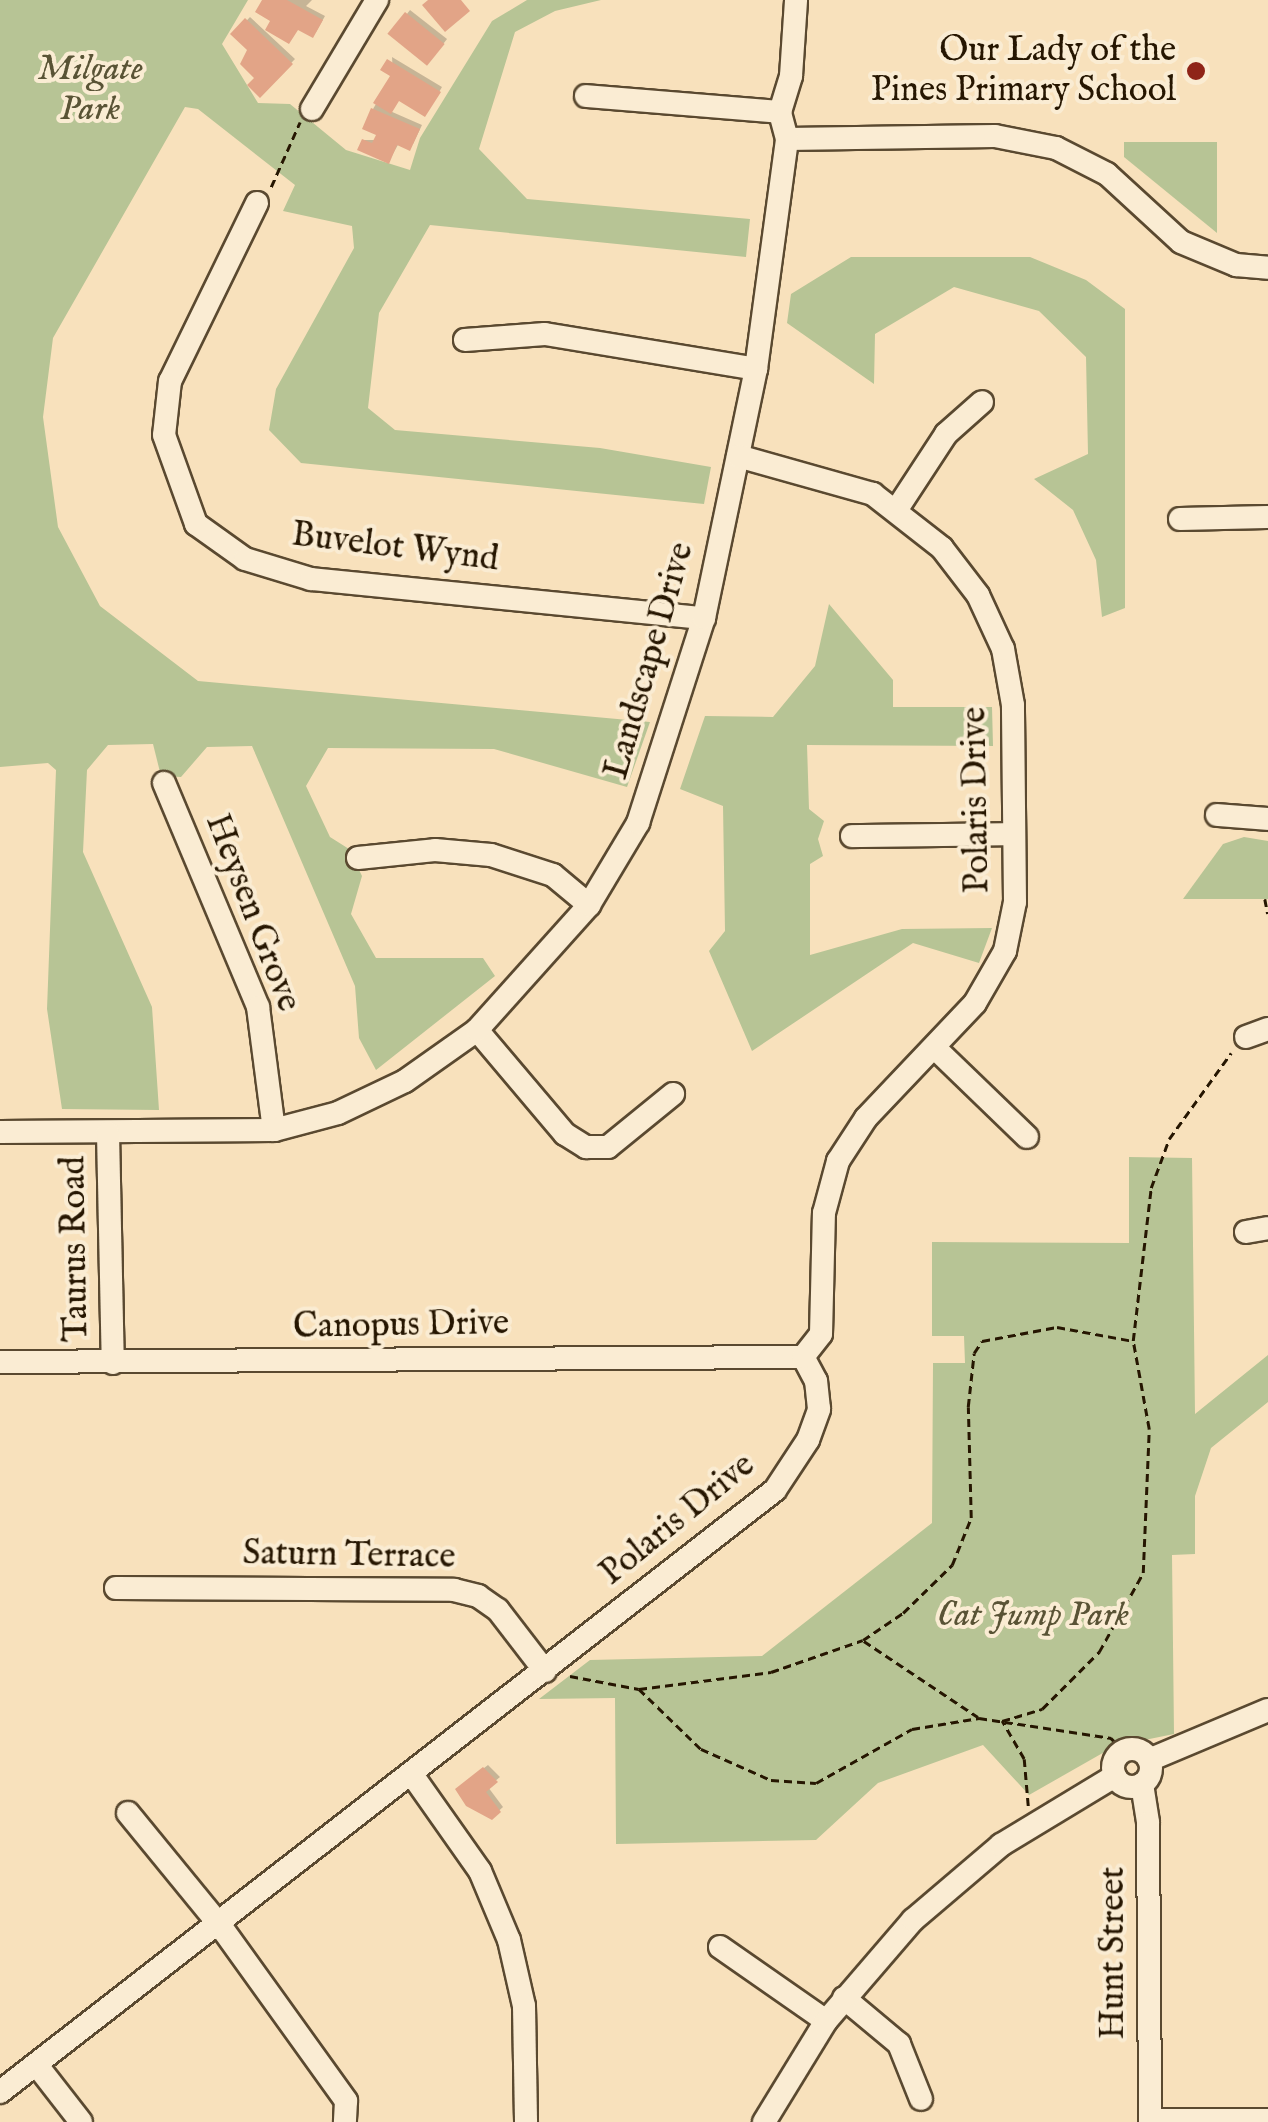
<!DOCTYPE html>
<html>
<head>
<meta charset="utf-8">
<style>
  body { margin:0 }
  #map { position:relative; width:1268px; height:2122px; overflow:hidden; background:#f8e1bc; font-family:"IM FELL English",serif }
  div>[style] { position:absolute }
  .green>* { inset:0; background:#b7c495 }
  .shadow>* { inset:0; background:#0003; transform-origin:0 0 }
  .building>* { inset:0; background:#e2a487; transform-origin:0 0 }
  .path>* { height:2.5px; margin-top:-1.25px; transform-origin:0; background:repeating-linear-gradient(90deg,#261601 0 8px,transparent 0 13px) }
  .roads { filter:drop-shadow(2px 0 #5a4930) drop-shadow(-2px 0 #5a4930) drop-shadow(0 2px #5a4930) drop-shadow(0 -2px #5a4930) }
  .minor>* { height:22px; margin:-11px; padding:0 11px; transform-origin:11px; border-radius:11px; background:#faecd3 }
  .minor>.ring { margin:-11px; padding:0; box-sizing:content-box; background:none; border:22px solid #faecd3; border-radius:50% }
  .dots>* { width:28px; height:28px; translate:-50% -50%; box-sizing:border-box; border:5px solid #faecd3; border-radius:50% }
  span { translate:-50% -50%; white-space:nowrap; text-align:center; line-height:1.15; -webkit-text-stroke:8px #faecd3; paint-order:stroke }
  .poi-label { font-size:35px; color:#261601 }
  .right { translate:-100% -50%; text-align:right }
  .park-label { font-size:35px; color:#595335; font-style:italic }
  .street-label { font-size:35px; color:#261601 }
</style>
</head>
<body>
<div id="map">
  <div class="green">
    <i style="clip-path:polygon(0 0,248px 0,222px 44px,258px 103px,290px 104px,346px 150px,410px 170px,420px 138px,492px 21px,527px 0,601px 0,555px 11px,515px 32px,479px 149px,527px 199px,750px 219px,746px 257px,430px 225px,379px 313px,368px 408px,395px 430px,600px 448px,711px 467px,704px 504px,301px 463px,269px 430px,276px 389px,354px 248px,352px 226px,283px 211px,295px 185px,198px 109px,185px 107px,53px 338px,43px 417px,58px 527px,100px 606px,198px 681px,650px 722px,627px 787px,494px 749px,328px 748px,306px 786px,330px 837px,349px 849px,362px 876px,351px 914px,376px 958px,483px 958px,495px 976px,376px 1070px,359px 1038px,355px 986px,252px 746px,207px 747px,181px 777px,161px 776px,153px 744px,108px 745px,87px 770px,83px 852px,152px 1007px,159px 1110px,62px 1109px,47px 1009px,56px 770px,48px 763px,0 767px)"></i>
    <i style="clip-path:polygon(1124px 142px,1217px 142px,1217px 233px,1124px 157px)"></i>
    <i style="clip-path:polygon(851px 257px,1030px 257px,1086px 280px,1125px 309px,1125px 608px,1102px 617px,1096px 560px,1073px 510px,1034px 479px,1088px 454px,1086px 357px,1039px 311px,954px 287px,875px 334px,874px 384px,787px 323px,791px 294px)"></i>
    <i style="clip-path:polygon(829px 604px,893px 680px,893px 707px,992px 707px,993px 746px,807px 745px,809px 809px,824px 821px,818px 839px,823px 856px,810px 864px,810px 955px,902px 929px,992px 928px,979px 963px,913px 943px,752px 1051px,709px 951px,725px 931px,723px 806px,680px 789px,705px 716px,773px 717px,815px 666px)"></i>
    <i style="clip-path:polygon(1244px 837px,1268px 841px,1268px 899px,1183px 899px,1223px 844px)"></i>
    <i style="clip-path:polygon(1129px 1157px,1192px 1158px,1195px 1414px,1268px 1355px,1268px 1402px,1211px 1448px,1195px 1496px,1195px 1554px,1172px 1555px,1174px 1734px,1115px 1746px,1029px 1795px,983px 1745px,878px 1783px,816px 1840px,616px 1844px,615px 1698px,539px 1699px,590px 1660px,762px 1656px,932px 1523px,933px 1363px,965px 1363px,964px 1336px,932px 1336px,932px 1242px,1129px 1243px)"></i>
  </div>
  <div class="shadow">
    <i style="clip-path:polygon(265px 0,312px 0,306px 6px,325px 16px,316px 32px,274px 20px)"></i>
    <i style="left:410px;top:10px;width:47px;height:30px;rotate:38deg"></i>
    <i style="clip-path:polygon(250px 17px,295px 59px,260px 95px,250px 49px,234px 34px)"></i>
    <i style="clip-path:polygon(392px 57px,442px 87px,428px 111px,399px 99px,390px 111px,422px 125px,413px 144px,399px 143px,389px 161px,364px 140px,376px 140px,379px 133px,373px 109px,393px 75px)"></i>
    <i style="clip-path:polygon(488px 1765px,500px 1777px,488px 1787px,503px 1807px,492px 1817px,462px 1785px)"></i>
  </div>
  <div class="building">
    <i style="clip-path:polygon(262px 0,287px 0,323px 20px,313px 38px,298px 30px,289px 44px,265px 30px,270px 21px,255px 12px)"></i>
    <i style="clip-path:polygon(428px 0,461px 0,470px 11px,445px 32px,422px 5px)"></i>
    <i style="left:405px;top:12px;width:51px;height:28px;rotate:39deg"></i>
    <i style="clip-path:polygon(245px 18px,293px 64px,260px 98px,247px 85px,254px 78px,240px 64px,247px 50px,230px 34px)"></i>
    <i style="clip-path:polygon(387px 59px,441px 92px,425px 117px,399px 101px,391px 114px,373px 103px,390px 76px,380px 70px)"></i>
    <i style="clip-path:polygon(371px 108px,420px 129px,410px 151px,397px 145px,389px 164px,357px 150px,362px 139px,372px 143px,376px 135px,362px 129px)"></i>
    <i style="clip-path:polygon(483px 1767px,498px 1782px,486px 1792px,501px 1812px,492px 1820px,466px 1806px,455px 1789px)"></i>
  </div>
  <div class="path">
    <i style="left:271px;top:187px;width:71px;rotate:-66deg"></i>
    <i style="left:1265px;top:899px;width:15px;rotate:79deg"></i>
    <i style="left:864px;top:1641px;width:137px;rotate:33.7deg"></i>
    <i style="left:570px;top:1676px;width:70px;rotate:10.7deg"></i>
    <i style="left:639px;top:1689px;width:86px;rotate:44.1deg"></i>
    <i style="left:701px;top:1749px;width:77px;rotate:23.9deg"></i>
    <i style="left:771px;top:1780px;width:45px;rotate:3.8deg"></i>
    <i style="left:816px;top:1783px;width:110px;rotate:-29.4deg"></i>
    <i style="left:912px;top:1729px;width:68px;rotate:-9.3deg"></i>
    <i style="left:979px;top:1718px;width:134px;rotate:8.6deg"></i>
    <i style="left:1111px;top:1738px;width:18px;rotate:45deg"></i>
    <i style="left:639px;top:1689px;width:133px;rotate:-7.3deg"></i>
    <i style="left:771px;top:1672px;width:97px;rotate:-19.2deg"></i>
    <i style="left:863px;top:1640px;width:48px;rotate:-34deg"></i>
    <i style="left:903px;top:1613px;width:69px;rotate:-44.4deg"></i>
    <i style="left:952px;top:1565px;width:51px;rotate:-68deg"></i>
    <i style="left:971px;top:1518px;width:111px;rotate:-91.5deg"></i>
    <i style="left:968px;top:1407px;width:54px;rotate:-83.7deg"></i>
    <i style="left:974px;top:1353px;width:14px;rotate:-56deg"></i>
    <i style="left:982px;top:1341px;width:76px;rotate:-10.6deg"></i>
    <i style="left:1057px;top:1327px;width:77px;rotate:10.4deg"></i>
    <i style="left:1028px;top:1806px;width:47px;rotate:-94.9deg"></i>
    <i style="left:1024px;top:1759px;width:44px;rotate:-120.1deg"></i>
    <i style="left:1002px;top:1721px;width:42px;rotate:-16.7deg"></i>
    <i style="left:1042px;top:1709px;width:81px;rotate:-45deg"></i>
    <i style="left:1099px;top:1652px;width:90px;rotate:-60.9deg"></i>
    <i style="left:1143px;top:1573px;width:144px;rotate:-87.6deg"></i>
    <i style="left:1149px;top:1429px;width:89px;rotate:-100.3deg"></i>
    <i style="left:1133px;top:1341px;width:154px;rotate:-83.3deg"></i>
    <i style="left:1151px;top:1188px;width:52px;rotate:-69.8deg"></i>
    <i style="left:1169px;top:1139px;width:106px;rotate:-54.2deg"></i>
  </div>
  <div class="roads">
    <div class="minor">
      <i style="left:586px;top:96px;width:195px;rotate:4.7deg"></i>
      <i style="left:312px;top:109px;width:127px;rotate:-59.2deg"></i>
      <i style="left:787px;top:139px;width:208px;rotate:-0.8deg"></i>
      <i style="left:995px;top:136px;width:62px;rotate:11.1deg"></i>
      <i style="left:1056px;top:148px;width:57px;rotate:27deg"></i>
      <i style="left:1107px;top:174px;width:100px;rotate:42.6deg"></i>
      <i style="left:1181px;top:242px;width:60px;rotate:22.7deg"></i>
      <i style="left:1236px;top:265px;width:32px;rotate:5deg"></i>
      <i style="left:257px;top:203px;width:198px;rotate:116deg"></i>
      <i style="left:170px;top:381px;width:54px;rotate:96.3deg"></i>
      <i style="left:164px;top:435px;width:95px;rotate:70.2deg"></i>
      <i style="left:196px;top:524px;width:60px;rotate:35.5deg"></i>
      <i style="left:245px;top:559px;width:69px;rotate:16.9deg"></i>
      <i style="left:311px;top:579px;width:395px;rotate:5.7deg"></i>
      <i style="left:465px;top:340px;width:80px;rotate:-4.3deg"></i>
      <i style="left:545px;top:334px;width:214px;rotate:9.4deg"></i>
      <i style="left:897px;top:509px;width:90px;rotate:-56.8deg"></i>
      <i style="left:946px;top:434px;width:48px;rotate:-41.6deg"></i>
      <i style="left:1180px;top:519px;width:88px;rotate:-1.3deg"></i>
      <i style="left:164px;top:783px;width:243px;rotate:67.2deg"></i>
      <i style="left:258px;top:1007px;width:124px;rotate:82.6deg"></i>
      <i style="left:1217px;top:815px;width:51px;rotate:4.5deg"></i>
      <i style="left:852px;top:836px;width:161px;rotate:-0.7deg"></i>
      <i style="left:358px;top:858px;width:77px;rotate:-5.9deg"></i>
      <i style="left:435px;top:850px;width:56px;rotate:5.1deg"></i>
      <i style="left:491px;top:855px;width:65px;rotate:17.9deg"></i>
      <i style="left:553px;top:875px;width:47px;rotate:39.8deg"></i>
      <i style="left:477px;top:1030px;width:136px;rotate:49.8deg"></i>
      <i style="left:565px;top:1134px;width:25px;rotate:32deg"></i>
      <i style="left:586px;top:1147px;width:22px"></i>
      <i style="left:608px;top:1147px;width:84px;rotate:-39.2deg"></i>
      <i style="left:1246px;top:1037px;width:23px;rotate:-20deg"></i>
      <i style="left:937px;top:1050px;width:125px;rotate:44deg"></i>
      <i style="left:0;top:1132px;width:274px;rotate:-0.4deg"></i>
      <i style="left:274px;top:1130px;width:66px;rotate:-14.9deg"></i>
      <i style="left:338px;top:1113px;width:74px;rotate:-25.5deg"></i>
      <i style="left:405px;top:1081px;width:88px;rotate:-35.3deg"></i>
      <i style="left:477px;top:1030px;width:168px;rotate:-48.1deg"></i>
      <i style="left:589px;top:905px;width:96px;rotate:-59.1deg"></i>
      <i style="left:638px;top:823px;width:215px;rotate:-72.2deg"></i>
      <i style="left:704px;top:618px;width:254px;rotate:-78.2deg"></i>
      <i style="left:756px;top:369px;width:232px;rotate:-82.3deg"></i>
      <i style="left:787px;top:139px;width:28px;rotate:-105deg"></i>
      <i style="left:780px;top:112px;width:38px;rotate:-73deg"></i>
      <i style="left:791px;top:76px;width:76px;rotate:-86.2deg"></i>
      <i style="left:108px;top:1133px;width:230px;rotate:88.8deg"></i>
      <i style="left:1246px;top:1232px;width:22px;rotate:-10deg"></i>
      <i style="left:0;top:1362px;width:803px;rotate:-0.36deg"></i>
      <i style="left:116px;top:1588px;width:338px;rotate:0.3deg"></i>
      <i style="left:454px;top:1590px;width:25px;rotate:14deg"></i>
      <i style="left:478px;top:1596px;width:24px;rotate:35deg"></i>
      <i style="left:498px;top:1610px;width:77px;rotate:52.4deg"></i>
      <i class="ring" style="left:1113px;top:1749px;width:16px;height:16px"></i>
      <i style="left:1149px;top:1760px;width:129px;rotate:-22.8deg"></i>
      <i style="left:413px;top:1776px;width:116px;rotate:54.8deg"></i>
      <i style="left:480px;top:1871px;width:75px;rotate:67.2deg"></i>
      <i style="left:509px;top:1940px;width:68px;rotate:77.2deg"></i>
      <i style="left:524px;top:2006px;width:116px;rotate:89deg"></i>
      <i style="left:1142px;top:1784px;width:39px;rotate:81deg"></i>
      <i style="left:1148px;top:1823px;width:299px;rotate:89.6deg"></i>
      <i style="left:128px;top:1813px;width:144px;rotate:50.7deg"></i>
      <i style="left:219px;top:1924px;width:218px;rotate:54.3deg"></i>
      <i style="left:346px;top:2101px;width:21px;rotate:93deg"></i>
      <i style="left:720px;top:1947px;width:129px;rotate:34.9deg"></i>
      <i style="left:844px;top:1998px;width:72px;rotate:39.9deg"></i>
      <i style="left:899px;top:2044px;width:59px;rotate:68.2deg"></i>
      <i style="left:39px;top:2068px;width:68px;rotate:52.1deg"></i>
      <i style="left:0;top:2092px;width:981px;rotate:-37.84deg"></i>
      <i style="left:775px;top:1490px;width:60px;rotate:-56.6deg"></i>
      <i style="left:808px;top:1440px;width:33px;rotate:-70deg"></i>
      <i style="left:819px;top:1409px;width:28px;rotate:-96deg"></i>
      <i style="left:816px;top:1381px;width:27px;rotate:-118deg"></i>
      <i style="left:803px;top:1357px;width:29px;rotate:-52deg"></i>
      <i style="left:821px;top:1334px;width:121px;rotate:-88.6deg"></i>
      <i style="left:824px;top:1213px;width:54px;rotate:-74.9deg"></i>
      <i style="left:838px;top:1161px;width:51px;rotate:-56.9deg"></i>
      <i style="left:866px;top:1118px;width:158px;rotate:-46.5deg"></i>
      <i style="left:975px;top:1003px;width:60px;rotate:-60deg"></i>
      <i style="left:1005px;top:951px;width:50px;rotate:-78.5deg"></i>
      <i style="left:1015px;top:902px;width:197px;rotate:-90.6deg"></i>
      <i style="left:1013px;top:705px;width:57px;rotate:-100.1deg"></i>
      <i style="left:1003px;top:649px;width:60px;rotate:-114.8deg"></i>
      <i style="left:978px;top:595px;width:59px;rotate:-127.5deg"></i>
      <i style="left:942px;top:548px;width:88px;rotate:-142deg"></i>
      <i style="left:873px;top:494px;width:140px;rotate:-164.3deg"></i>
      <i style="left:1150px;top:2120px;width:118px"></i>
      <i style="left:764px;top:2122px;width:119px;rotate:-58.5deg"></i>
      <i style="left:826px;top:2021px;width:133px;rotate:-49.3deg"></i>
      <i style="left:913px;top:1920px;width:116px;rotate:-40.4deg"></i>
      <i style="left:1001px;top:1845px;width:133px;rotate:-31.2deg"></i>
    </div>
  </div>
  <div class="dots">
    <i style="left:1196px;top:71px;background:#8f2418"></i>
  </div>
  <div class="poi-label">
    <span class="right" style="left:1176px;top:71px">Our Lady of the<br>Pines Primary School</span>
  </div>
  <div class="park-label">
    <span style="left:90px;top:90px">Milgate<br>Park</span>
    <span style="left:1033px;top:1616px">Cat Jump Park</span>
  </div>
  <div class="street-label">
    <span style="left:395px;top:548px;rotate:7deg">Buvelot Wynd</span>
    <span style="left:650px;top:661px;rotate:-74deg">Landscape Drive</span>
    <span style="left:977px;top:800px;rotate:-91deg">Polaris Drive</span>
    <span style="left:252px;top:913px;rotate:69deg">Heysen Grove</span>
    <span style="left:76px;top:1249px;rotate:-91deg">Taurus Road</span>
    <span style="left:401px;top:1326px;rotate:-1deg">Canopus Drive</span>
    <span style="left:678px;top:1520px;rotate:-39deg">Polaris Drive</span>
    <span style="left:349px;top:1556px;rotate:1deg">Saturn Terrace</span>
    <span style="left:1114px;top:1953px;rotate:-90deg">Hunt Street</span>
  </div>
</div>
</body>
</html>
